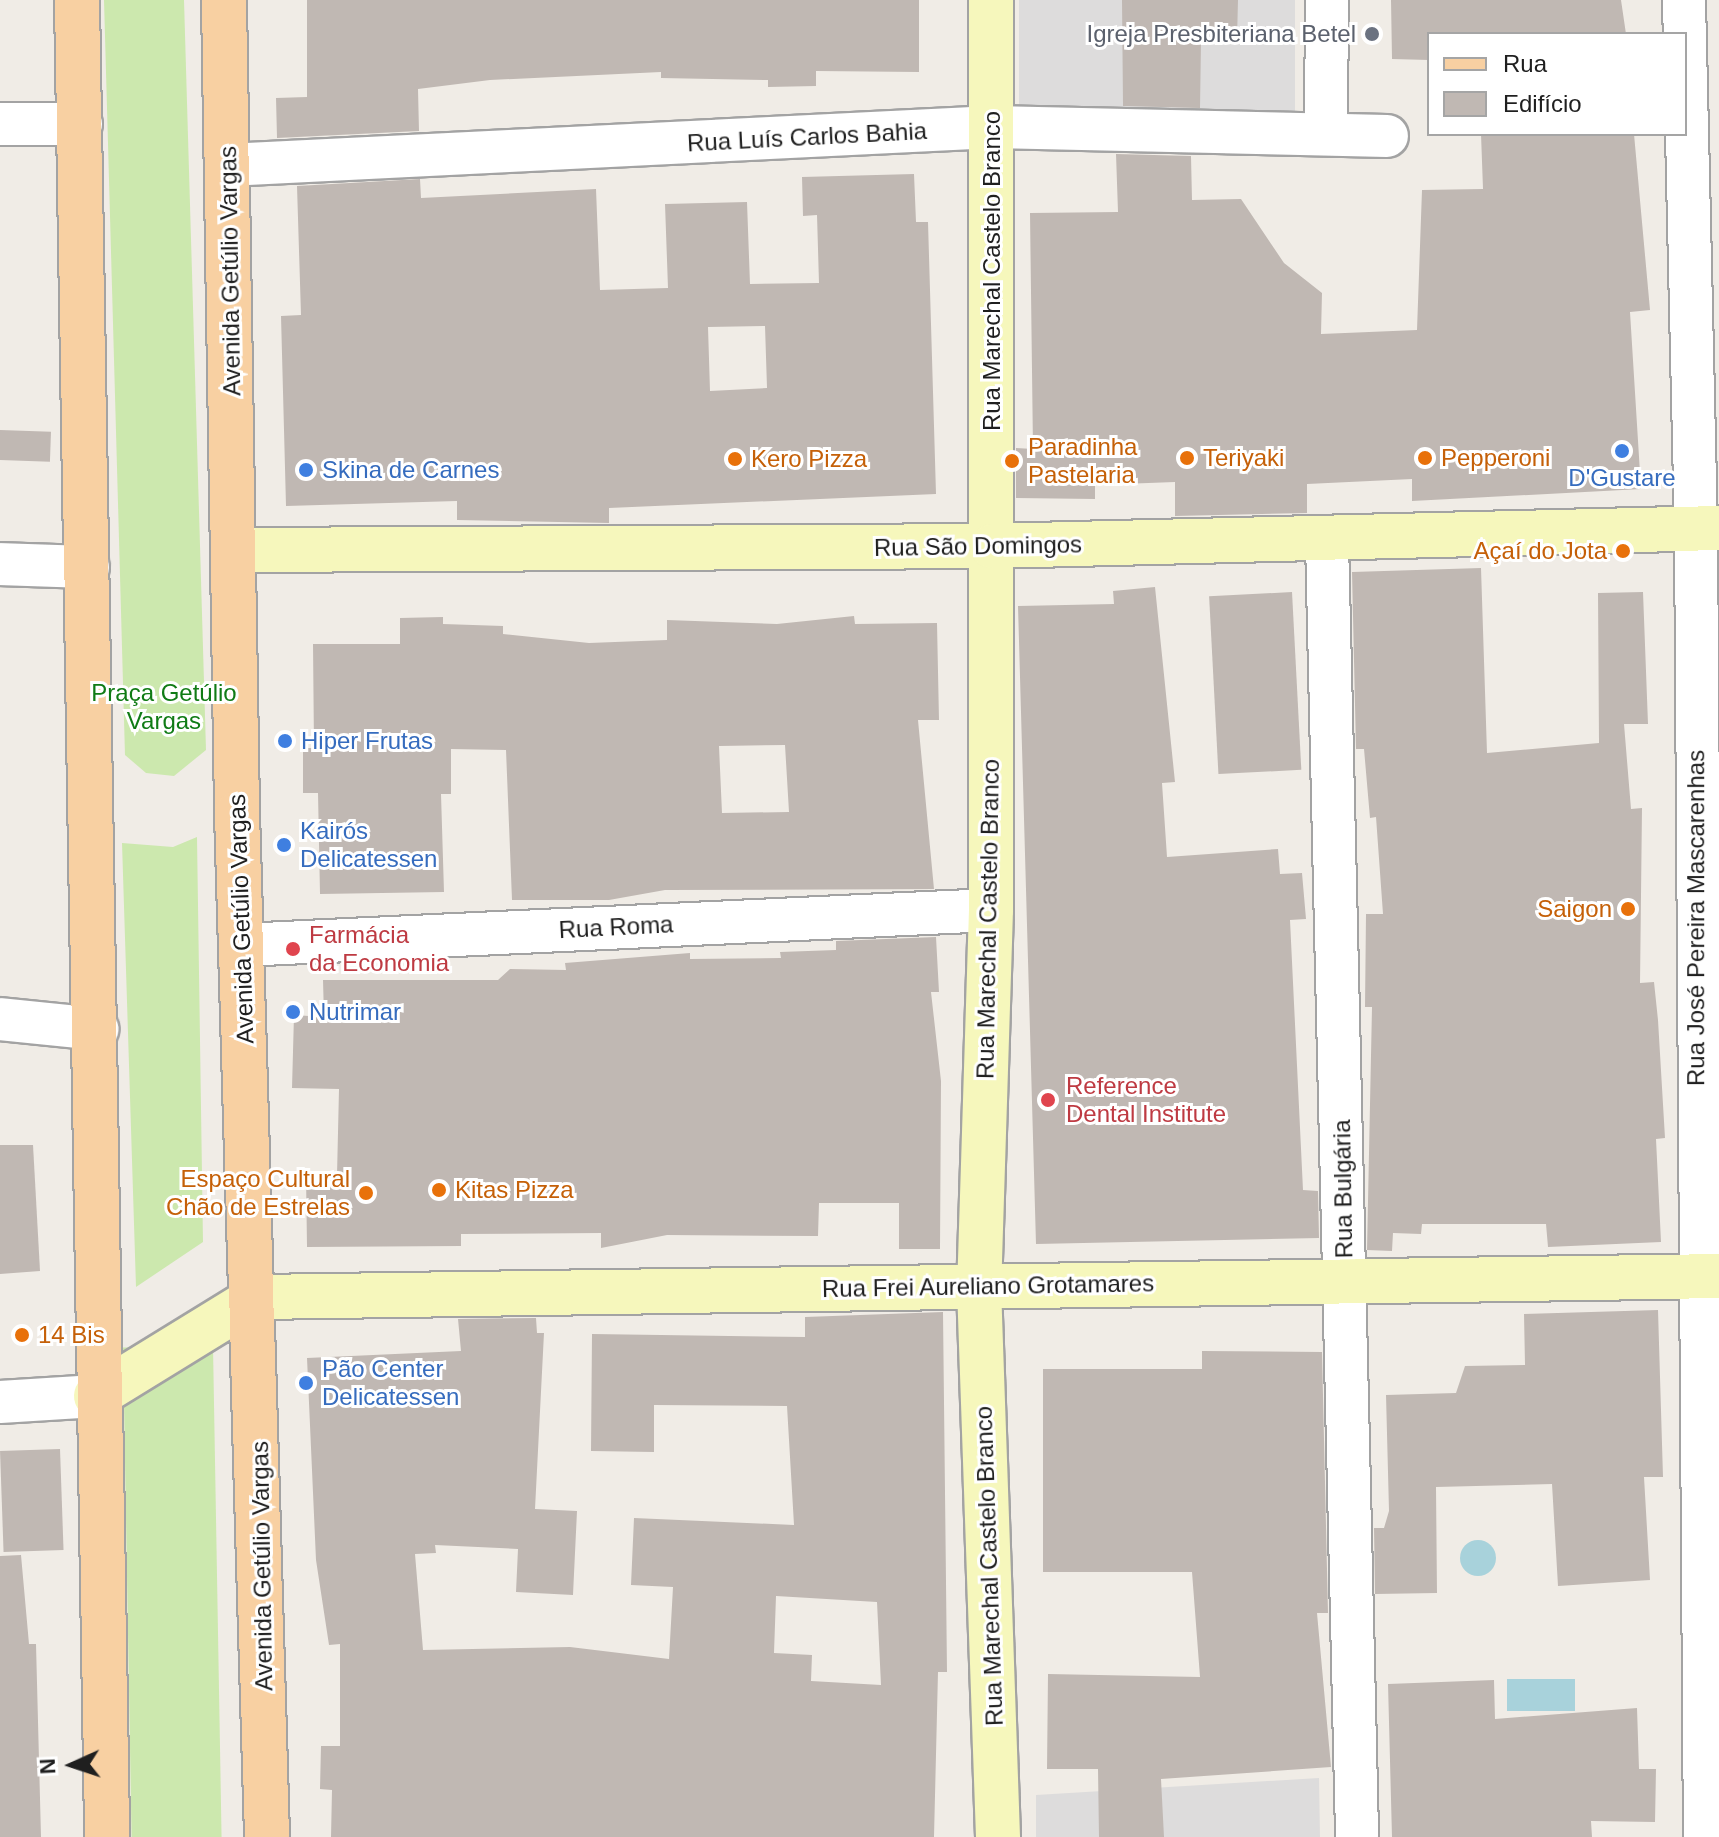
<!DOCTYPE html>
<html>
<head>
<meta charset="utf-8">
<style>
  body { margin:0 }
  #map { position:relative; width:1719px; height:1837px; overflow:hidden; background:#f0ece6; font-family:Helvetica,sans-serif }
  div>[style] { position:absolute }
  .residential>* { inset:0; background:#dddcdc; transform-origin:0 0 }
  .grass>* { inset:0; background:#cce8ae; transform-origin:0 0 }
  .water>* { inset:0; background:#a8d2db; transform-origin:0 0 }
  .round { border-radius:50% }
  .building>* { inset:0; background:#c0b8b3; transform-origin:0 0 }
  .roads { filter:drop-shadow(2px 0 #a3a3a3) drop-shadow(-2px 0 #a3a3a3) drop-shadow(0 2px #a3a3a3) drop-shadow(0 -2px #a3a3a3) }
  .street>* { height:42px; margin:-21px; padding:0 21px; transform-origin:21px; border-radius:21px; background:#fff }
  .secondary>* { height:44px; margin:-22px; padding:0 22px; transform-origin:22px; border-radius:22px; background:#f6f7bc }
  .primary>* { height:44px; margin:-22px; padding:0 22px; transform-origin:22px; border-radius:22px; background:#f8d0a2 }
  .dots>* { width:22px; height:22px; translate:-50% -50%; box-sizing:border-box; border:4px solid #fff; border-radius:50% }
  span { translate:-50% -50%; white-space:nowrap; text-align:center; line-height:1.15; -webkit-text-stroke:6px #fff; paint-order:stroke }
  .worship-label { font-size:24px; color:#5b616d }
  .right { translate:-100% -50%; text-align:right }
  .street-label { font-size:24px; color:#1f1f1f }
  .food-label { font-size:24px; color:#c56008 }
  .left { translate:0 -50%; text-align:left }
  .shop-label { font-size:24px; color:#366cbe }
  .park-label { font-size:24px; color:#107b15 }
  .health-label { font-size:24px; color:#be3a42 }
  .legend { position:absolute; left:1427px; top:32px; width:260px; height:104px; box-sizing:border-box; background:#fff; border:2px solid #a5a5a5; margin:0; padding:10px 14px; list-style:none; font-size:24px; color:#1f1f1f }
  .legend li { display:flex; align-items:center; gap:16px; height:40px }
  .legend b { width:40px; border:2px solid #a5a5a5 }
  .north { position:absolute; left:32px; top:1725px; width:80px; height:80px; -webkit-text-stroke:6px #fff; paint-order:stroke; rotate:267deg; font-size:22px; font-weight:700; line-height:32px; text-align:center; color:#1f1f1f }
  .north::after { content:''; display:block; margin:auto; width:28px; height:36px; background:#1f1f1f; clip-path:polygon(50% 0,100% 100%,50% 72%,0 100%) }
</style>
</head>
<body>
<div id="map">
  <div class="residential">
    <i style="left:1019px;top:0;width:276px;height:113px"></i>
    <i style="clip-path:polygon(1319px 1778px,1320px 1837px,1036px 1837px,1036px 1795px)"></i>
  </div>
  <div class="grass">
    <i style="clip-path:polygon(104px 0,184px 0,206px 750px,174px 776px,146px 773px,125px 755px)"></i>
    <i style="clip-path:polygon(197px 837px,203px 1242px,136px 1287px,122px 843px,173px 847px)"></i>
    <i style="left:213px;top:1346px;width:491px;height:90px;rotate:89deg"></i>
  </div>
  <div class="water">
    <i class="round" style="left:1460px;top:1540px;width:36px;height:36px"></i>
    <i style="left:1575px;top:1679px;width:32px;height:68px;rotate:90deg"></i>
  </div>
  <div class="building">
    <i style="clip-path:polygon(307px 0,919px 0,919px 72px,816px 71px,816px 86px,768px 87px,768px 80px,661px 78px,661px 72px,490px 80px,418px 89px,419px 131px,277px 138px,276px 98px,307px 97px)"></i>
    <i style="clip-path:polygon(1122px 0,1238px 0,1237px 39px,1201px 42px,1200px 108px,1123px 106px)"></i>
    <i style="clip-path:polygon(1391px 0,1621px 0,1626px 34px,1429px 34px,1429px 60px,1392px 59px)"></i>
    <i style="clip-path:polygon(1481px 134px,1634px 134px,1650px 310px,1630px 312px,1641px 489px,1412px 501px,1412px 479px,1307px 484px,1307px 513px,1175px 516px,1175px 482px,1095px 485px,1095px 499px,1016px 498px,1016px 448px,1033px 449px,1030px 213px,1118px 212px,1116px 154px,1191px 156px,1192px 200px,1241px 199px,1284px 263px,1322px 293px,1321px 334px,1417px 330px,1422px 190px,1483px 189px)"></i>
    <i style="clip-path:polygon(evenodd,914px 174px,916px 222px,928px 222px,936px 494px,609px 508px,609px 523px,457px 520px,457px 501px,286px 506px,281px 316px,301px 315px,297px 186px,420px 179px,421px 198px,596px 189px,600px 290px,668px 288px,665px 204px,747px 202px,750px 284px,819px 283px,817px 215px,803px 216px,802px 177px,914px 174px,765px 326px,767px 388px,710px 391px,708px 327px,765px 326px)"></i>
    <i style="left:0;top:430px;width:51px;height:30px;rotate:2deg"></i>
    <i style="clip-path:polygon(1481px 568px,1487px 753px,1599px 743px,1598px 593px,1643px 592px,1648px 724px,1624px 724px,1631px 809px,1642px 808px,1640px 983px,1654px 982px,1658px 1020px,1665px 1138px,1656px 1139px,1661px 1242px,1548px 1247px,1546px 1224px,1422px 1224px,1421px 1234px,1393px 1233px,1392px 1251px,1367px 1250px,1372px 1007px,1365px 1007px,1366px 914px,1383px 914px,1376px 817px,1370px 818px,1364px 749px,1356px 749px,1352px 572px)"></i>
    <i style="clip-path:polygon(1155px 587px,1175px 782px,1162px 783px,1167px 857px,1278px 849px,1280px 874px,1302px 873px,1306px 919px,1290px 920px,1303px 1190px,1318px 1191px,1319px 1238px,1036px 1244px,1018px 606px,1114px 604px,1113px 591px)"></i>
    <i style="left:1292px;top:592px;width:178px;height:83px;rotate:87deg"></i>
    <i style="clip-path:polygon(evenodd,854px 616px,855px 624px,937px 623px,939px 720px,918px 720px,934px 889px,665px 890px,609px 900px,512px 900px,506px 750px,451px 749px,451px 794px,441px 794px,444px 892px,320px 894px,318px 793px,303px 793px,303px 748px,314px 748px,313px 644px,400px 644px,400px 618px,443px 617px,443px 624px,503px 626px,503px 634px,589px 643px,667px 640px,667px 620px,777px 624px,854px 616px,785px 745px,789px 812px,722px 813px,719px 746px,785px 745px)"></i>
    <i style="clip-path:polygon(936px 937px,939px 992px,931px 992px,941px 1081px,940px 1249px,899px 1249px,899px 1203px,819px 1203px,818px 1236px,667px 1235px,601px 1248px,601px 1233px,461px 1234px,461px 1246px,307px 1247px,306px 1175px,337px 1175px,339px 1089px,292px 1088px,294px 1015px,324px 1017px,323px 980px,498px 980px,510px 969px,566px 970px,565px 963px,690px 953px,690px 959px,781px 958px,780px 952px,836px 950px,836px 941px)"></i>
    <i style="clip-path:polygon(0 1145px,33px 1145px,40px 1271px,0 1274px)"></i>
    <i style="clip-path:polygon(1658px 1310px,1663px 1477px,1644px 1477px,1650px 1580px,1558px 1586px,1552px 1484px,1436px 1487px,1437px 1593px,1375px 1594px,1374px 1528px,1384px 1528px,1389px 1511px,1386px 1395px,1456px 1393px,1465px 1366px,1525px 1365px,1524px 1314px)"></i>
    <i style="clip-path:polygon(evenodd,943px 1312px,947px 1672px,938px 1672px,934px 1837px,331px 1837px,332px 1790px,320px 1789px,321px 1746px,340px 1746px,340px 1644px,329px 1645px,316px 1560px,307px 1358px,461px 1351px,458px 1319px,536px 1318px,537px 1333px,544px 1333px,535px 1509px,577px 1511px,573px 1595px,516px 1592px,518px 1549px,435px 1545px,436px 1553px,415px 1554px,423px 1650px,570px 1647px,669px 1659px,673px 1587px,631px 1585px,634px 1518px,794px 1525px,787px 1406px,654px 1405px,654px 1452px,591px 1451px,592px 1334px,805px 1337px,805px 1317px,943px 1312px,776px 1596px,877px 1602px,881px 1685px,811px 1681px,812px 1655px,774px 1653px,776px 1596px)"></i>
    <i style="clip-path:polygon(1202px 1351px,1322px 1352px,1328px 1613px,1317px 1613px,1331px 1767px,1161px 1779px,1164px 1837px,1099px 1837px,1098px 1769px,1047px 1769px,1048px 1674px,1200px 1677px,1192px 1572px,1043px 1572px,1043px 1369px,1202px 1369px)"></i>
    <i style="left:60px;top:1449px;width:101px;height:60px;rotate:88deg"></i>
    <i style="clip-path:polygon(21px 1555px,29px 1644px,36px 1644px,41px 1837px,0 1837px,0 1556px)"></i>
    <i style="clip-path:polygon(1494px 1680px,1495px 1719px,1637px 1708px,1639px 1769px,1656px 1769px,1655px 1822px,1591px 1821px,1592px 1837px,1392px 1837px,1388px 1684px)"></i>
  </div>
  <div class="roads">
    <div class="street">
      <i style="left:1684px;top:0;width:529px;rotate:88.7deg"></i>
      <i style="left:1696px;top:529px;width:1308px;rotate:89.61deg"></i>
      <i style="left:0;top:124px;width:81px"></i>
      <i style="left:1326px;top:133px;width:133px;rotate:-89.6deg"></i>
      <i style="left:227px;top:165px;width:767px;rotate:-2.84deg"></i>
      <i style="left:993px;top:127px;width:394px;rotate:1.3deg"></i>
      <i style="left:1327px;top:541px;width:1296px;rotate:88.67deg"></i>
      <i style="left:0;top:564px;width:88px;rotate:2deg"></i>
      <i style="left:241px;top:945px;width:751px;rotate:-2.67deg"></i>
      <i style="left:0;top:1019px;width:98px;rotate:5.9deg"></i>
      <i style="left:0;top:1402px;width:96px;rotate:-3.6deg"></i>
    </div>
    <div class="secondary">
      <i style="left:991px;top:0;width:910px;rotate:90deg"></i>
      <i style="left:991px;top:910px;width:377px;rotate:91.8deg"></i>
      <i style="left:979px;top:1287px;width:550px;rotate:88.02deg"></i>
      <i style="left:237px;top:550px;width:755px;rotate:-0.3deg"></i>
      <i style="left:992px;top:546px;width:727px;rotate:-1.42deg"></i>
      <i style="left:96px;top:1396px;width:189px;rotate:-31.6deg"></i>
      <i style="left:257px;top:1297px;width:1462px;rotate:-0.82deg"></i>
    </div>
    <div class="primary">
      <i style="left:77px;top:0;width:1837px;rotate:89.06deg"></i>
      <i style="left:224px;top:0;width:813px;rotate:89.08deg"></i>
      <i style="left:237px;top:813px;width:1024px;rotate:88.32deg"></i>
    </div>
  </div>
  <div class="dots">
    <i style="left:1372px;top:34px;background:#6b7280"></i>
    <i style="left:1622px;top:451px;background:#3f7fe0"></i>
    <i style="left:1187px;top:458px;background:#e8710a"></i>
    <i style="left:1425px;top:458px;background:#e8710a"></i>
    <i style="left:735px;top:459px;background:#e8710a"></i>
    <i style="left:1012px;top:461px;background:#e8710a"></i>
    <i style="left:306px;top:470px;background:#3f7fe0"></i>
    <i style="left:1623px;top:551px;background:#e8710a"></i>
    <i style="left:285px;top:741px;background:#3f7fe0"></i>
    <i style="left:284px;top:845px;background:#3f7fe0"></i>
    <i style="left:1628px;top:909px;background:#e8710a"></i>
    <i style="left:293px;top:949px;background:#e0444e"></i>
    <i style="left:293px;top:1012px;background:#3f7fe0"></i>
    <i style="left:1048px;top:1100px;background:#e0444e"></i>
    <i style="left:439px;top:1190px;background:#e8710a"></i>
    <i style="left:366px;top:1193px;background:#e8710a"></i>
    <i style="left:22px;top:1335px;background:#e8710a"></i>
    <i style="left:306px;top:1383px;background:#3f7fe0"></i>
  </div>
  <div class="worship-label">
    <span class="right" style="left:1356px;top:34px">Igreja Presbiteriana Betel</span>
  </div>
  <div class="street-label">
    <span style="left:807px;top:137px;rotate:-3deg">Rua Luís Carlos Bahia</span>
    <span style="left:230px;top:271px;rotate:-91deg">Avenida Getúlio Vargas</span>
    <span style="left:992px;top:271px;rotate:-90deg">Rua Marechal Castelo Branco</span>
    <span style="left:978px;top:546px;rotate:-1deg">Rua São Domingos</span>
    <span style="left:1696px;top:918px;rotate:-90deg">Rua José Pereira Mascarenhas</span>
    <span style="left:241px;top:919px;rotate:-92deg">Avenida Getúlio Vargas</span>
    <span style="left:988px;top:919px;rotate:-89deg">Rua Marechal Castelo Branco</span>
    <span style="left:616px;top:927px;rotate:-3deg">Rua Roma</span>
    <span style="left:1343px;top:1189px;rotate:-91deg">Rua Bulgária</span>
    <span style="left:988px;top:1286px;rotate:-1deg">Rua Frei Aureliano Grotamares</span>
    <span style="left:262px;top:1566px;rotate:-91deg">Avenida Getúlio Vargas</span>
    <span style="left:989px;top:1566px;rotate:-92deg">Rua Marechal Castelo Branco</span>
  </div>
  <div class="food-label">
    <span class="left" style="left:1028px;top:461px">Paradinha<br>Pastelaria</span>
    <span class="left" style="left:1203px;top:458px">Teriyaki</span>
    <span class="left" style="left:1441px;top:458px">Pepperoni</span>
    <span class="left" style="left:751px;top:459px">Kero Pizza</span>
    <span class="right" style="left:1607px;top:551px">Açaí do Jota</span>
    <span class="right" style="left:1612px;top:909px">Saigon</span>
    <span class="right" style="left:350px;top:1193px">Espaço Cultural<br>Chão de Estrelas</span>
    <span class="left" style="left:455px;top:1190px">Kitas Pizza</span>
    <span class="left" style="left:38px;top:1335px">14 Bis</span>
  </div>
  <div class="shop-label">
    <span class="left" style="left:322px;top:470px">Skina de Carnes</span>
    <span style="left:1622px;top:478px">D'Gustare</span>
    <span class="left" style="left:301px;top:741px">Hiper Frutas</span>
    <span class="left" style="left:300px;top:845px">Kairós<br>Delicatessen</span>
    <span class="left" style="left:309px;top:1012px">Nutrimar</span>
    <span class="left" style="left:322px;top:1383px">Pão Center<br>Delicatessen</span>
  </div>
  <div class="park-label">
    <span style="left:164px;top:707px">Praça Getúlio<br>Vargas</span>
  </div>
  <div class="health-label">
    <span class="left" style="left:309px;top:949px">Farmácia<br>da Economia</span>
    <span class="left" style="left:1066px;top:1100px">Reference<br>Dental Institute</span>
  </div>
  <ul class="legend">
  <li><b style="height:10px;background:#f8d0a2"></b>Rua</li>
  <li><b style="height:22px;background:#c0b8b3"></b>Edifício</li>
  </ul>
  <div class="north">N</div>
</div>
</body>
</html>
